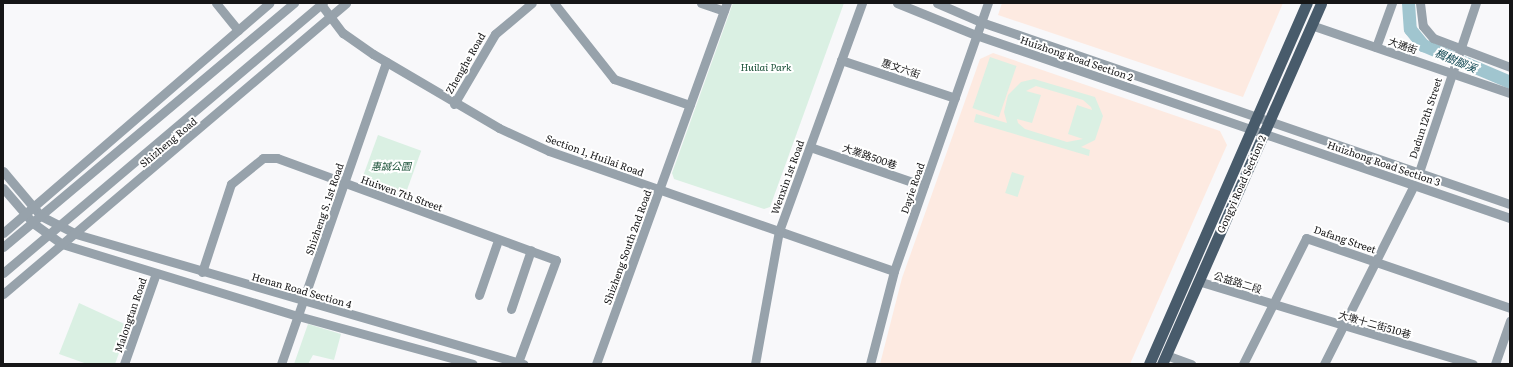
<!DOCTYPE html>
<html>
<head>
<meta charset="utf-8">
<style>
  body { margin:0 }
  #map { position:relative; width:1513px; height:367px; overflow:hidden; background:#f8f8fa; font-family:Literata,"Noto Sans TC",serif }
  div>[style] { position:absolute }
  .education>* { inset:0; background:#fdeae1 }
  .green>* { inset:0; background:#daf0e3; transform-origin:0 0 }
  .river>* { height:13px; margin:-6.5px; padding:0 6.5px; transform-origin:6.5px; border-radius:6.5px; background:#a0c5cf }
  .minor>* { height:9px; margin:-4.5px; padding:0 4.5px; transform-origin:4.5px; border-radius:4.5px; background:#97a2ab }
  .major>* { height:11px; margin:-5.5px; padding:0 5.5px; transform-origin:5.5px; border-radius:5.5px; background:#485b6b }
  span { translate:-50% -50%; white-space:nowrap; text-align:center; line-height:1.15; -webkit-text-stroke:4px #fff; paint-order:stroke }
  .street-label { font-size:10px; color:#161617 }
  .park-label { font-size:10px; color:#184f36; font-style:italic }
  .water-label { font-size:11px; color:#09414d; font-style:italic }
  .frame { position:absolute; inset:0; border:4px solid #161617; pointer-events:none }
</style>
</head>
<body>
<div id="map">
  <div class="education">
    <i style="clip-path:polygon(1002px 3px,1283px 3px,1243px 97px,998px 15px)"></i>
    <i style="clip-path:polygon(993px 53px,1220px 131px,1227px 145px,1130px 364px,880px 364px,902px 278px,980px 59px)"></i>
  </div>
  <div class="green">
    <i style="clip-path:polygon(733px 3px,844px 3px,770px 207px,764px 209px,674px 179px,672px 173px)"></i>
    <i style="left:990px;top:57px;width:28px;height:54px;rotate:19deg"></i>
    <i style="clip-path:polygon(evenodd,1034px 79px,1095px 97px,1103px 116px,1095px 140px,1081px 147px,1090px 150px,1089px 156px,974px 122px,976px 114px,1007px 123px,1004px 112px,1008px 95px,1021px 82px,1034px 79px,1036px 86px,1083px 100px,1091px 107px,1092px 110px,1077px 105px,1068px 134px,1083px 139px,1067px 142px,1025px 129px,1018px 123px,1017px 119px,1032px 123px,1041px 95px,1026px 91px,1036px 86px)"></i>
    <i style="left:378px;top:135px;width:46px;height:50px;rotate:20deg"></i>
    <i style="left:1012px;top:172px;width:13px;height:22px;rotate:18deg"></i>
    <i style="clip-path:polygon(79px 303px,129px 326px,115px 364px,87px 364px,59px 354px)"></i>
    <i style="clip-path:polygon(308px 324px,341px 334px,334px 360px,313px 355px,308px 364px,294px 364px)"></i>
  </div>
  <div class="river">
    <i style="left:1408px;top:3px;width:26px;rotate:86deg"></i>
    <i style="left:1410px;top:29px;width:21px;rotate:51deg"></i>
    <i style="left:1423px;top:45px;width:95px;rotate:23deg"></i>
  </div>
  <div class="minor">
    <i style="left:216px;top:3px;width:35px;rotate:51deg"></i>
    <i style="left:320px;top:3px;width:38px;rotate:53deg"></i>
    <i style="left:343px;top:33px;width:37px;rotate:35deg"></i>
    <i style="left:373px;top:54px;width:146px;rotate:30.4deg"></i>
    <i style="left:499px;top:128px;width:55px;rotate:24.7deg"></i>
    <i style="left:549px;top:151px;width:365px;rotate:19.2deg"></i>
    <i style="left:554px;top:3px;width:97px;rotate:51.7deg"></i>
    <i style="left:614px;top:79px;width:80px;rotate:18.9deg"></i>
    <i style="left:701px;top:3px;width:24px;rotate:19deg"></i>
    <i style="left:897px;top:3px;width:85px;rotate:22.1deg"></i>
    <i style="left:976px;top:35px;width:564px;rotate:18.92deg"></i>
    <i style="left:937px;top:3px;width:48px;rotate:23.4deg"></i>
    <i style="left:981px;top:22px;width:559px;rotate:18.99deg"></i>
    <i style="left:1420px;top:3px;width:23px;rotate:83deg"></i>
    <i style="left:1423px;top:26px;width:16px;rotate:50deg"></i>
    <i style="left:1433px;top:38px;width:82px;rotate:20.6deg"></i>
    <i style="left:1311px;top:25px;width:210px;rotate:18.9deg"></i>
    <i style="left:1376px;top:47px;width:47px;rotate:-70deg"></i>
    <i style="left:841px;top:60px;width:120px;rotate:18.4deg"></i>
    <i style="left:454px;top:104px;width:81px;rotate:-59.6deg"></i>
    <i style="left:495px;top:34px;width:48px;rotate:-40deg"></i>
    <i style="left:810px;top:147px;width:120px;rotate:18.9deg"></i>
    <i style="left:3px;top:171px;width:59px;rotate:49.8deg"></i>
    <i style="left:41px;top:216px;width:39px;rotate:27deg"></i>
    <i style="left:76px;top:234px;width:466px;rotate:16.2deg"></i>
    <i style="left:1419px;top:172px;width:178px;rotate:-71.4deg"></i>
    <i style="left:3px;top:188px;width:46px;rotate:49.4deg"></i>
    <i style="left:33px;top:223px;width:36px;rotate:36deg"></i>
    <i style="left:62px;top:244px;width:247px;rotate:17deg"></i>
    <i style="left:298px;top:316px;width:181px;rotate:15.3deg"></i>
    <i style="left:3px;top:233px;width:352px;rotate:-40.8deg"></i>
    <i style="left:3px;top:247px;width:380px;rotate:-40deg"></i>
    <i style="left:202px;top:272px;width:93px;rotate:-71.8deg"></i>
    <i style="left:231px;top:184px;width:41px;rotate:-39.1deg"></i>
    <i style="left:263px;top:158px;width:14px"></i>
    <i style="left:277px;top:158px;width:297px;rotate:20.1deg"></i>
    <i style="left:556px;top:260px;width:109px;rotate:110.4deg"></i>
    <i style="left:3px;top:273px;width:419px;rotate:-40.2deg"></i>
    <i style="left:1198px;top:281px;width:287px;rotate:16.8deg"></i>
    <i style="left:3px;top:294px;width:450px;rotate:-40.3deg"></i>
    <i style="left:479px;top:295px;width:58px;rotate:-70.9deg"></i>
    <i style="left:511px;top:309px;width:62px;rotate:-71.3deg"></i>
    <i style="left:1166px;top:355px;width:27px;rotate:20deg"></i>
    <i style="left:124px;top:364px;width:96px;rotate:-70.6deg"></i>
    <i style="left:281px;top:364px;width:320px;rotate:-70.8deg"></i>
    <i style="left:596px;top:364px;width:384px;rotate:-70.1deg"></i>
    <i style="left:755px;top:364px;width:135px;rotate:-79.8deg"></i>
    <i style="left:779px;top:231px;width:243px;rotate:-70deg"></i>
    <i style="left:870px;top:364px;width:96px;rotate:-75.5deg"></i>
    <i style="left:894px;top:271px;width:284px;rotate:-70.7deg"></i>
    <i style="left:1243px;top:364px;width:141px;rotate:-63.4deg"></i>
    <i style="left:1306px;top:238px;width:216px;rotate:18.9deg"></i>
    <i style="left:1324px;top:364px;width:200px;rotate:-63.3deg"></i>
    <i style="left:1495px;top:364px;width:46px;rotate:-70.8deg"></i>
  </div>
  <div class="major">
    <i style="left:1149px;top:364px;width:394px;rotate:-66.4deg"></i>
    <i style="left:1162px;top:364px;width:394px;rotate:-66.2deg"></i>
  </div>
  <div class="street-label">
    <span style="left:1403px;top:45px;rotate:19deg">大通街</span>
    <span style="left:1077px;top:58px;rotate:19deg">Huizhong Road Section 2</span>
    <span style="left:465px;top:63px;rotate:-60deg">Zhenghe Road</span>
    <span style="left:901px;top:68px;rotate:18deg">惠文六街</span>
    <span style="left:1425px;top:118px;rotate:-72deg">Dadun 12th Street</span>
    <span style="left:168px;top:142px;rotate:-40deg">Shizheng Road</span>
    <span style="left:595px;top:155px;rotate:20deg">Section 1, Huilai Road</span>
    <span style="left:870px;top:156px;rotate:19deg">大業路500巷</span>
    <span style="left:1384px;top:163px;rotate:19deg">Huizhong Road Section 3</span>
    <span style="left:787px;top:177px;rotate:-70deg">Wenxin 1st Road</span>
    <span style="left:1241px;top:184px;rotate:-66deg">Gongyi Road Section 2</span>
    <span style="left:912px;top:188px;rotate:-71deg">Dayie Road</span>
    <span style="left:402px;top:193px;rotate:20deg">Huiwen 7th Street</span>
    <span style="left:324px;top:209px;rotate:-71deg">Shizheng S. 1st Road</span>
    <span style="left:1345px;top:239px;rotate:19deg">Dafang Street</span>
    <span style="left:627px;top:247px;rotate:-70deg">Shizheng South 2nd Road</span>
    <span style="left:1238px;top:282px;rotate:17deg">公益路二段</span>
    <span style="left:302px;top:290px;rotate:16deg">Henan Road Section 4</span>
    <span style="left:130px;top:315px;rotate:-71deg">Malongtan Road</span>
    <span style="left:1375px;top:324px;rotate:16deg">大墩十二街510巷</span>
  </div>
  <div class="park-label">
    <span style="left:766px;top:67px">Huilai Park</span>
    <span style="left:391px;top:166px">惠誠公園</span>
  </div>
  <div class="water-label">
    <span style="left:1456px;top:60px;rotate:23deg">楓樹腳溪</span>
  </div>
  <div class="frame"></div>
</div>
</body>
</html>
